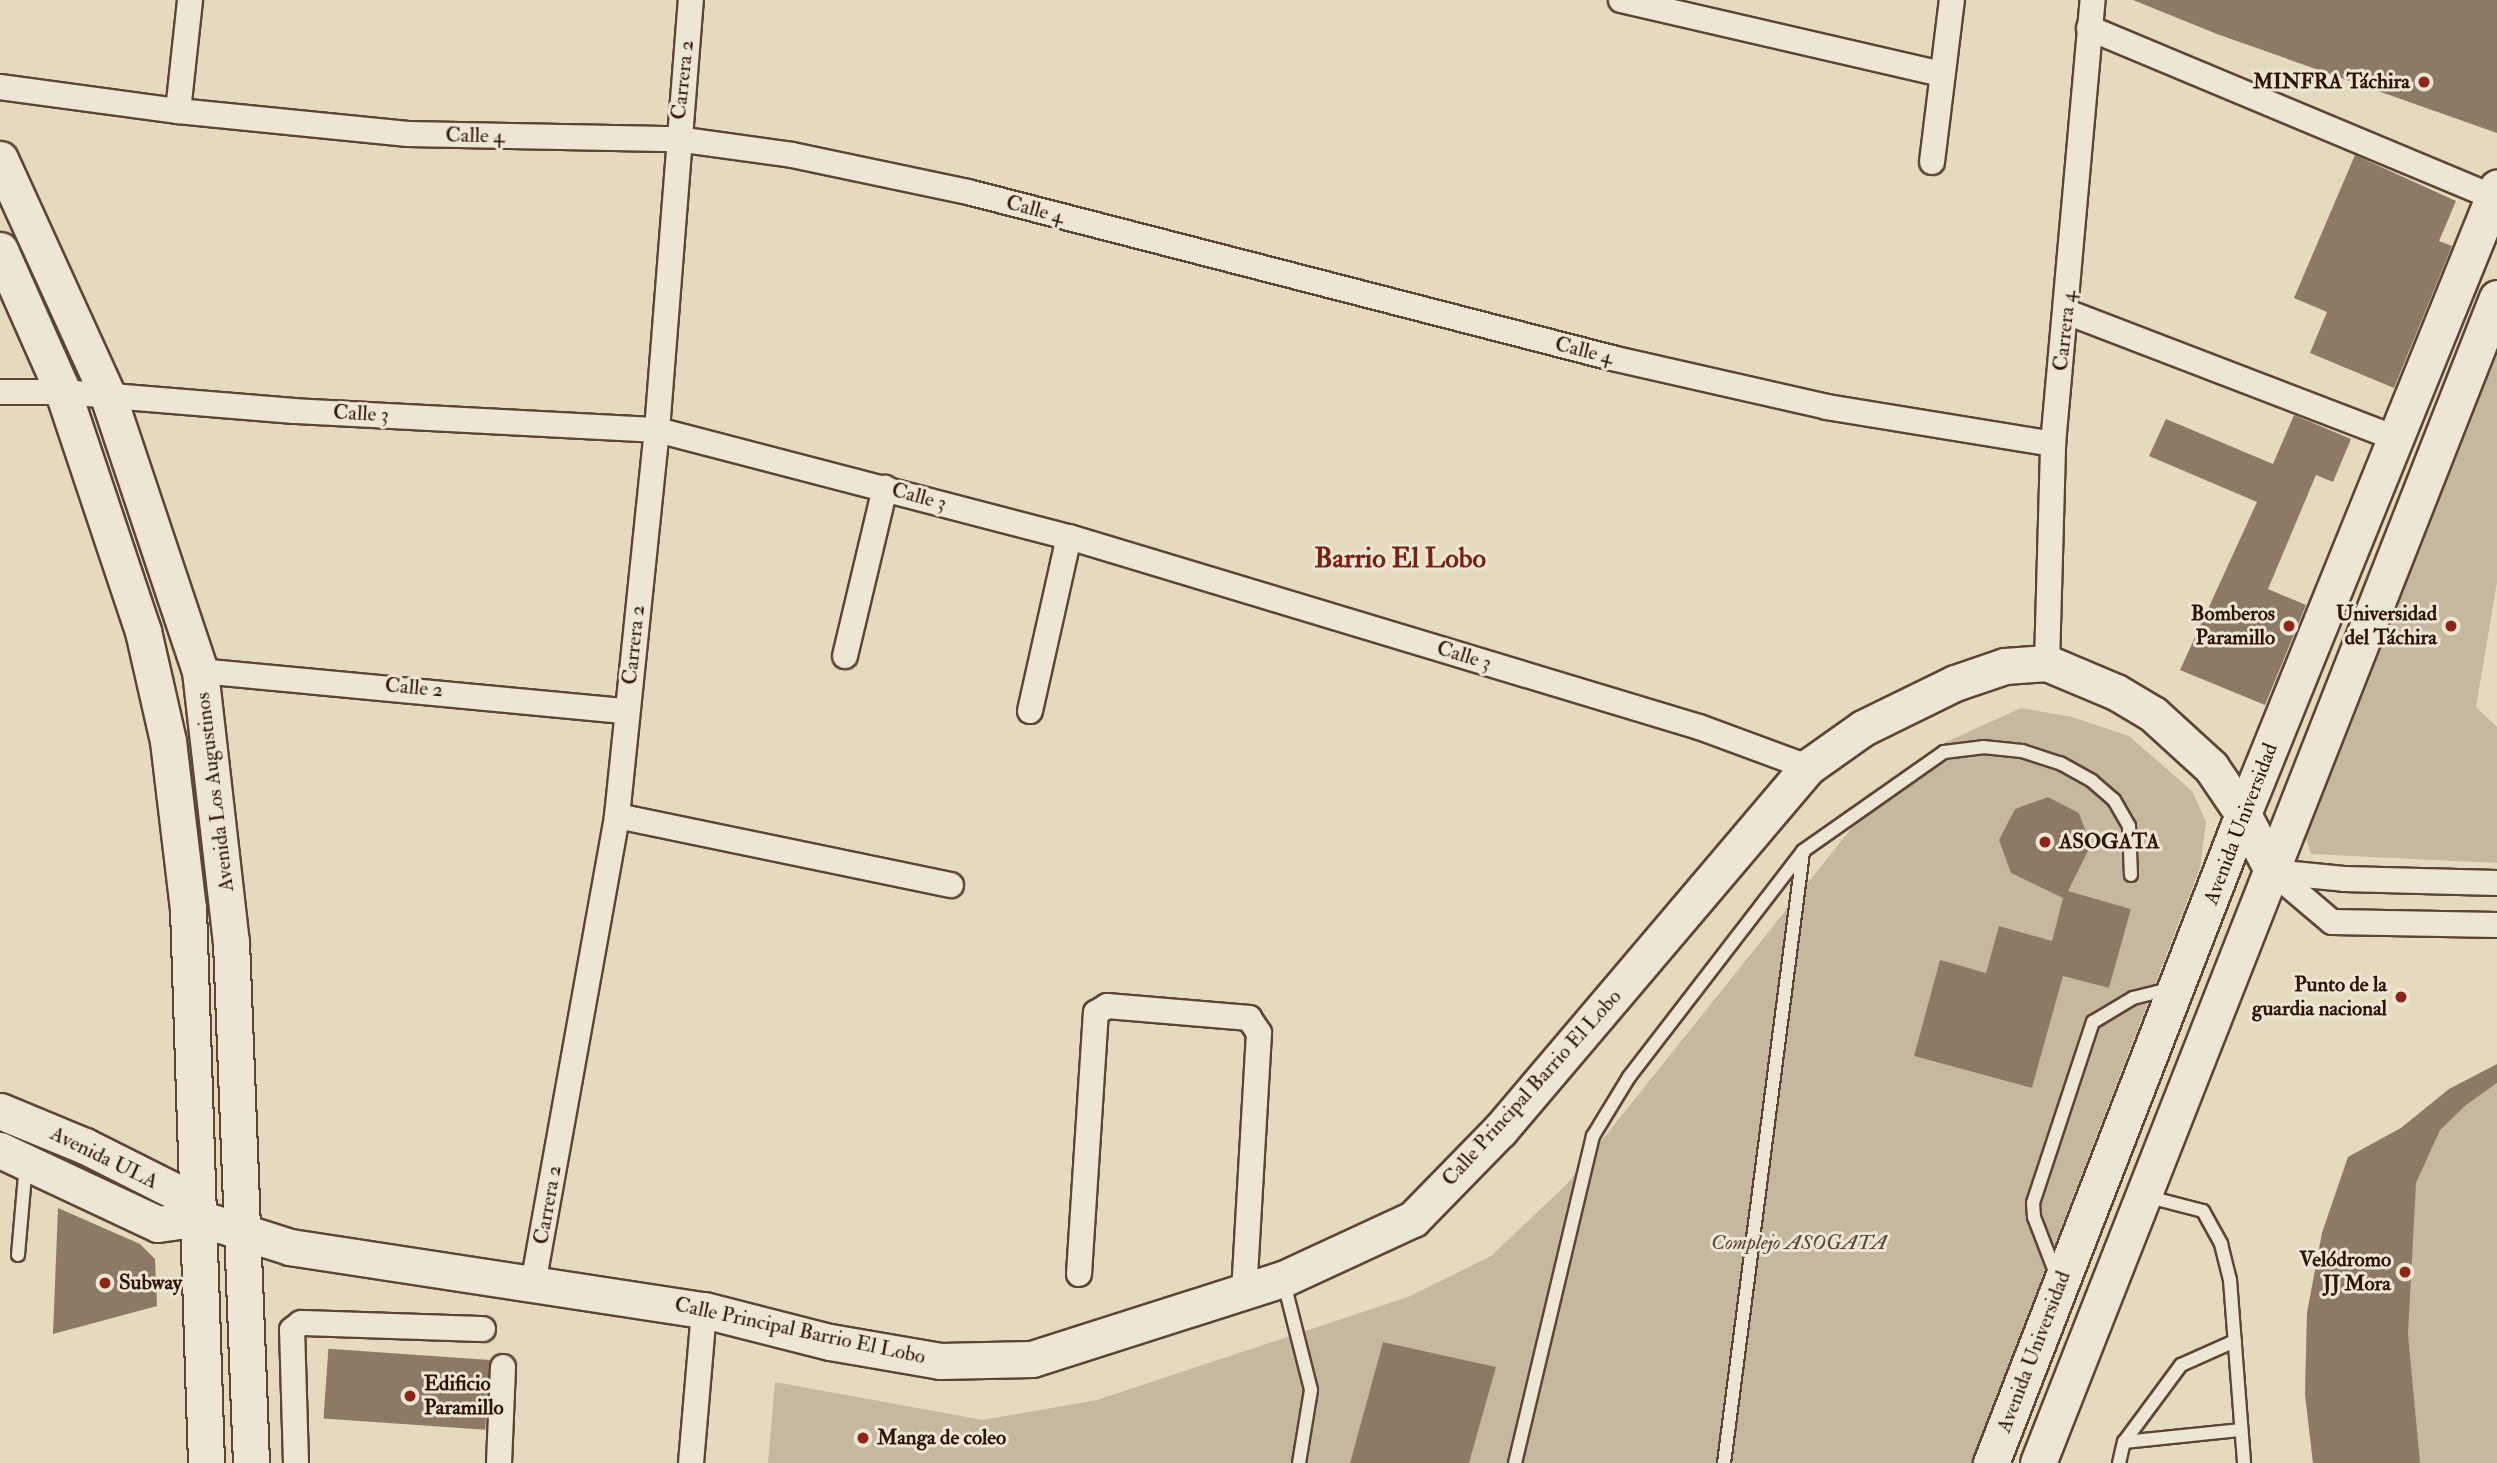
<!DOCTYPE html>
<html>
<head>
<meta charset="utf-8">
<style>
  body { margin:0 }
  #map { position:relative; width:2497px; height:1463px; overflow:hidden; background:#e5d9be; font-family:"IM FELL Double Pica",serif }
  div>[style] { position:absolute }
  .green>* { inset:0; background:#c6b89f }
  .building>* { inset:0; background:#8d7a66; transform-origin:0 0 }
  .roads { filter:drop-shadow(2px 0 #5c4535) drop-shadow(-2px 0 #5c4535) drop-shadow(0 2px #5c4535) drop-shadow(0 -2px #5c4535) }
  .lane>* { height:12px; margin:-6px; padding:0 6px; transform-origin:6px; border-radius:6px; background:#eee6d5 }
  .street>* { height:24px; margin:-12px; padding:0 12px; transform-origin:12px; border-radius:12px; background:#eee6d5 }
  .secondary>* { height:35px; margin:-17.5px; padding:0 17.5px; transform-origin:17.5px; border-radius:17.5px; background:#eee6d5 }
  .dots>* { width:19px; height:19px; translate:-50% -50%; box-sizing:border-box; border:4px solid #eee6d5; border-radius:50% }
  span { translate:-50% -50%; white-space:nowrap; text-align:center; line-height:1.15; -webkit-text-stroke:6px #eee6d5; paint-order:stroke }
  .street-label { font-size:21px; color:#2e1407 }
  .poi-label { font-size:21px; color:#2e1407; font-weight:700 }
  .right { translate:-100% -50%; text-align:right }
  .left { translate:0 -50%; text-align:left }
  .park-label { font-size:21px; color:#5c4535; font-style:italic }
  .district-label { font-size:28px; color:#7a1f14; font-weight:700 }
</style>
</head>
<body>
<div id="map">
  <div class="green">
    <i style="clip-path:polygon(2497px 332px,2497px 582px,2476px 707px,2497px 727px,2497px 863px,2311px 854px,2304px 831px)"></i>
    <i style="clip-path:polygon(evenodd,2021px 708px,2072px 717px,2129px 736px,2192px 791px,2206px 822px,2200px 868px,1990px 1412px,1975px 1463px,1469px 1463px,1496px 1367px,1383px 1342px,1350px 1463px,768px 1463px,775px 1382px,983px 1420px,1097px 1400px,1408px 1297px,1491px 1256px,1566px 1185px,1862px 815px,1946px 742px,2021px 708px,2048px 797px,2079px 813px,2091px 845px,2000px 840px,2015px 809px,2048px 797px,2021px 708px,2066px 891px,2131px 909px,2109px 988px,2063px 976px,2032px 1088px,1914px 1056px,1940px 961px,1986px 973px,1999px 927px,2052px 941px,2066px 891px)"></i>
    <i style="clip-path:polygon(2497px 1067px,2497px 1463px,2313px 1463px,2305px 1394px,2307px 1313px,2322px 1233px,2348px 1157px,2401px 1128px,2449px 1089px)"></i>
  </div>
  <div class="building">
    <i style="clip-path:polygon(2133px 0,2497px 0,2497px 133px,2217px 34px)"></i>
    <i style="clip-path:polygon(2355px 155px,2456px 201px,2439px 241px,2452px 246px,2394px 388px,2310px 353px,2327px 312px,2294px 298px)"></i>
    <i style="clip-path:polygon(2294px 415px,2351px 439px,2333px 482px,2316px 475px,2268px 589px,2306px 605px,2265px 705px,2180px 670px,2257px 502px,2149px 456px,2166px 419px,2273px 464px)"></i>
    <i style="clip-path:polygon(2048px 797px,2079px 813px,2091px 845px,2068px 891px,2131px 909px,2109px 988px,2063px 976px,2032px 1088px,1914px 1056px,1940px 960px,1986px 973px,1999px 926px,2052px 941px,2063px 898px,2011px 873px,1999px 840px,2015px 809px)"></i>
    <i style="clip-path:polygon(2497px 1064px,2497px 1083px,2466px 1105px,2440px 1130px,2416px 1183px,2408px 1334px,2420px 1463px,2313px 1463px,2305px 1394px,2307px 1313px,2322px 1233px,2348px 1157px,2401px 1128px,2449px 1089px)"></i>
    <i style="clip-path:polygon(58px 1208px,140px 1244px,155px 1259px,157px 1306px,53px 1334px)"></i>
    <i style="clip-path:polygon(1383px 1342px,1496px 1367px,1469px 1463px,1350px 1463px)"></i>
    <i style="left:490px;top:1360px;width:70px;height:162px;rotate:94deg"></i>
  </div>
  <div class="roads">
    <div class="lane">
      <i style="left:2145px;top:1196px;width:60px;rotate:14.5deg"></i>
      <i style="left:2203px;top:1211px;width:38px;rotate:61deg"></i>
      <i style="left:2221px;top:1244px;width:37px;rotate:76deg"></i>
      <i style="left:2230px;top:1280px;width:184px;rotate:85.6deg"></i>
      <i style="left:18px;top:1255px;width:91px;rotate:-85deg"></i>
      <i style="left:2056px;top:1274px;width:61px;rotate:-111.1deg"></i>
      <i style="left:2034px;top:1217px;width:14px;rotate:-94deg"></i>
      <i style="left:2033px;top:1203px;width:191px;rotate:-71.7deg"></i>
      <i style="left:2093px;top:1022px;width:47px;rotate:-31deg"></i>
      <i style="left:2133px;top:998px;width:37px;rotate:-14deg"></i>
      <i style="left:1284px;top:1283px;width:110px;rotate:75.8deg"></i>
      <i style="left:1311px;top:1390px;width:74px;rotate:99.3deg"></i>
      <i style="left:2124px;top:1442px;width:118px;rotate:-5.9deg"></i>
      <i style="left:1515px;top:1463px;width:336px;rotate:-76.6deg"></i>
      <i style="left:1593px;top:1136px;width:69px;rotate:-58.6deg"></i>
      <i style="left:1629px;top:1077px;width:285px;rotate:-52.4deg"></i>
      <i style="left:1803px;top:851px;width:172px;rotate:-35.1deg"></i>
      <i style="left:1944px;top:752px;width:39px;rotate:-7deg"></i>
      <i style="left:1983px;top:747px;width:39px;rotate:6deg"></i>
      <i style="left:2022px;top:751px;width:40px;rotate:18deg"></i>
      <i style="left:2060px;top:763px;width:37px;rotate:29deg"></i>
      <i style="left:2092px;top:781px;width:29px;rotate:41deg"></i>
      <i style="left:2114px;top:800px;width:30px;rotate:60deg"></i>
      <i style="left:2129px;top:826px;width:49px;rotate:87.7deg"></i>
      <i style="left:1724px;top:1463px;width:616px;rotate:-82.63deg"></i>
      <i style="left:2119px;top:1463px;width:22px;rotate:-77deg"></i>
      <i style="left:2124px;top:1442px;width:96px;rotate:-53.5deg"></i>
      <i style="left:2181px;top:1365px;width:59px;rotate:-24deg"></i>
    </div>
    <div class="street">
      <i style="left:1621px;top:0;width:328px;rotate:13deg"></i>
      <i style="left:2089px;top:28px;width:438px;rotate:22.7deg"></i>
      <i style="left:0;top:87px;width:180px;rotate:7.7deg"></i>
      <i style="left:178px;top:111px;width:231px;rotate:5.7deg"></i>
      <i style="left:408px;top:134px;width:269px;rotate:1.1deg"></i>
      <i style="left:677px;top:139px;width:116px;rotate:7.9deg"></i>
      <i style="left:792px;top:155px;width:180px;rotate:11.9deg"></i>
      <i style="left:968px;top:192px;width:665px;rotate:14.45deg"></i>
      <i style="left:1612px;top:358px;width:221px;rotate:12.8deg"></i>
      <i style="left:1827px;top:407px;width:229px;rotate:9.3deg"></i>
      <i style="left:178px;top:111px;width:112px;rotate:-83.8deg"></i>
      <i style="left:1932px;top:162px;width:163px;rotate:-83deg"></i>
      <i style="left:2067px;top:312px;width:352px;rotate:21deg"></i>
      <i style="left:0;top:392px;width:63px"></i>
      <i style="left:63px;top:392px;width:232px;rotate:4.7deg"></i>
      <i style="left:294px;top:411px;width:363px;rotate:3deg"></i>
      <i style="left:657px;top:430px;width:426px;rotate:14.6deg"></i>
      <i style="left:1069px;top:537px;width:658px;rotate:16.78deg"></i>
      <i style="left:1699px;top:727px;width:116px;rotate:20.2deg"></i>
      <i style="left:845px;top:656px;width:173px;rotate:-76.6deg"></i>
      <i style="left:2047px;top:663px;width:219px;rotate:-88.4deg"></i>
      <i style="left:2053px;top:444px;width:446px;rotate:-84.9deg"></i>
      <i style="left:200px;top:671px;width:429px;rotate:5.4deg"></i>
      <i style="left:1030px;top:711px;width:178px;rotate:-77.4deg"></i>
      <i style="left:617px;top:816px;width:341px;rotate:11.7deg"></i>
      <i style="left:2273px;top:872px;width:77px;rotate:40.3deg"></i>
      <i style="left:2332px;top:922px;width:165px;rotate:1deg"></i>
      <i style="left:2273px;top:872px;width:71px;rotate:5.6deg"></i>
      <i style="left:2344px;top:879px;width:153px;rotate:1.5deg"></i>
      <i style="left:1079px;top:1274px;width:262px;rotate:-86.3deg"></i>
      <i style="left:1096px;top:1013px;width:13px;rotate:-32deg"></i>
      <i style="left:1107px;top:1006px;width:143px;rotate:4.8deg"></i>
      <i style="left:1249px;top:1018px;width:18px;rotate:56deg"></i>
      <i style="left:1259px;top:1033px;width:259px;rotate:93.3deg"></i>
      <i style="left:533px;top:1284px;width:475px;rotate:-79.8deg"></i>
      <i style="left:617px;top:816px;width:388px;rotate:-84.1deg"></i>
      <i style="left:657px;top:430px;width:431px;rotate:-85.5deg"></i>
      <i style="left:296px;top:1463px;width:133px;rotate:-91.7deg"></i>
      <i style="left:292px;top:1330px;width:11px;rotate:-38deg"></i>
      <i style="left:301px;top:1323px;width:182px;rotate:1.9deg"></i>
      <i style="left:499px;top:1463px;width:96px;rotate:-87.6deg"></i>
      <i style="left:691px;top:1463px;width:154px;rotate:-85.1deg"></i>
    </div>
    <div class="secondary">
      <i style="left:0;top:159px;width:260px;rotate:65.5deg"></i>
      <i style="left:108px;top:396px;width:290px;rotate:71.5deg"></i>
      <i style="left:200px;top:671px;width:273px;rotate:83.5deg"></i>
      <i style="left:231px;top:942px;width:521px;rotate:87.8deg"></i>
      <i style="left:0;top:250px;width:155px;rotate:66.1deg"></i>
      <i style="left:63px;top:392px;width:252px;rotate:71.5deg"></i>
      <i style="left:143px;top:631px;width:113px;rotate:77.2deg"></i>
      <i style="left:168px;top:741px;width:168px;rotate:83.2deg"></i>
      <i style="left:188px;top:908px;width:555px;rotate:88.14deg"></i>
      <i style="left:0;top:1111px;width:92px;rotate:22.4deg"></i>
      <i style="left:85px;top:1146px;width:102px;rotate:26.8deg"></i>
      <i style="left:176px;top:1192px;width:35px;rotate:49deg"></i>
      <i style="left:199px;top:1218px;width:96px;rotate:17.7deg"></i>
      <i style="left:290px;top:1247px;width:419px;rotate:8.7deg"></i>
      <i style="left:704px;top:1310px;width:130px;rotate:14.3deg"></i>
      <i style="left:830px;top:1342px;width:112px;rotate:9.8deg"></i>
      <i style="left:940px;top:1361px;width:92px;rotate:-1.2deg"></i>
      <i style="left:1032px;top:1359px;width:263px;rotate:-17.7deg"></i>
      <i style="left:1283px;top:1279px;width:143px;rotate:-24.8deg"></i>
      <i style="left:1413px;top:1219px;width:124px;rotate:-45.7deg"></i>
      <i style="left:1500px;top:1130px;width:476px;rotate:-49.7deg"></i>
      <i style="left:1808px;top:767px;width:67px;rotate:-35.3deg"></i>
      <i style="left:1863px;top:728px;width:102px;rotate:-26.1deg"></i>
      <i style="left:1955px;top:683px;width:53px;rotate:-18.8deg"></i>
      <i style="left:2005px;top:666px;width:42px;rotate:-4.1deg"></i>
      <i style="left:2047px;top:663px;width:75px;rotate:22.8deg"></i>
      <i style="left:2116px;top:692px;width:43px;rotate:30.7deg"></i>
      <i style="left:2153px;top:714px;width:79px;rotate:42.4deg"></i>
      <i style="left:2211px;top:767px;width:57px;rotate:55.8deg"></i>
      <i style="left:2243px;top:814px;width:65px;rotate:62.7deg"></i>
      <i style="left:0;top:1150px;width:174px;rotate:25.1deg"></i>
      <i style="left:158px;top:1224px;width:41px;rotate:-8.3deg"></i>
      <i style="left:1991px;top:1463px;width:696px;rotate:-68.78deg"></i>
      <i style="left:2243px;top:814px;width:676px;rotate:-67.92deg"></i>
      <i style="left:2038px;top:1463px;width:1252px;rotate:-68.5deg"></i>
    </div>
  </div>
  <div class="dots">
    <i style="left:2424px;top:82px;background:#8f2418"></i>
    <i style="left:2289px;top:626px;background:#8f2418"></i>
    <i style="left:2451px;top:626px;background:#8f2418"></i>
    <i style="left:2045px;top:842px;background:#8f2418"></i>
    <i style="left:2401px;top:997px;background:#8f2418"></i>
    <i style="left:2405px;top:1272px;background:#8f2418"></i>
    <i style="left:105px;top:1283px;background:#8f2418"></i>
    <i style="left:410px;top:1396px;background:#8f2418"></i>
    <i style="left:863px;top:1438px;background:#8f2418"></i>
  </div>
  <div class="street-label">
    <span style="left:683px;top:80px;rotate:-84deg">Carrera 2</span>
    <span style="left:475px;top:136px;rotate:1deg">Calle 4</span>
    <span style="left:1035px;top:210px;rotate:15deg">Calle 4</span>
    <span style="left:2065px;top:331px;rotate:-84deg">Carrera 4</span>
    <span style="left:1584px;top:351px;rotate:14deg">Calle 4</span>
    <span style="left:361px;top:414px;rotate:3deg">Calle 3</span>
    <span style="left:919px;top:497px;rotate:15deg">Calle 3</span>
    <span style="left:634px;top:645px;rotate:-84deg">Carrera 2</span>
    <span style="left:1464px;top:656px;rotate:17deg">Calle 3</span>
    <span style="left:414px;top:688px;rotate:5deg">Calle 2</span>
    <span style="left:215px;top:792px;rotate:-97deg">Avenida Los Augustinos</span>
    <span style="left:2241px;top:824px;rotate:-69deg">Avenida Universidad</span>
    <span style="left:1532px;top:1088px;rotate:-48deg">Calle Principal Barrio El Lobo</span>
    <span style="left:104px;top:1158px;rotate:26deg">Avenida ULA</span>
    <span style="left:548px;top:1205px;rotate:-80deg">Carrera 2</span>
    <span style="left:800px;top:1331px;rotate:12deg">Calle Principal Barrio El Lobo</span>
    <span style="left:2034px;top:1352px;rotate:-69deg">Avenida Universidad</span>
  </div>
  <div class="poi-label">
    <span class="right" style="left:2410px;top:82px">MINFRA Táchira</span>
    <span class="right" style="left:2275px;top:626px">Bomberos<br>Paramillo</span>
    <span class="right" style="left:2437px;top:626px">Universidad<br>del Táchira</span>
    <span class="left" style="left:2059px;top:842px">ASOGATA</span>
    <span class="right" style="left:2387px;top:997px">Punto de la<br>guardia nacional</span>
    <span class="right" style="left:2391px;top:1272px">Velódromo<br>JJ Mora</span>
    <span class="left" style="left:119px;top:1283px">Subway</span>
    <span class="left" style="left:424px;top:1396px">Edificio<br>Paramillo</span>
    <span class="left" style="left:877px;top:1438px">Manga de coleo</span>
  </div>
  <div class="park-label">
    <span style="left:1799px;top:1243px">Complejo ASOGATA</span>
  </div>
  <div class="district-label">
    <span style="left:1400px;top:559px">Barrio El Lobo</span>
  </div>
</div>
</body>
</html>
